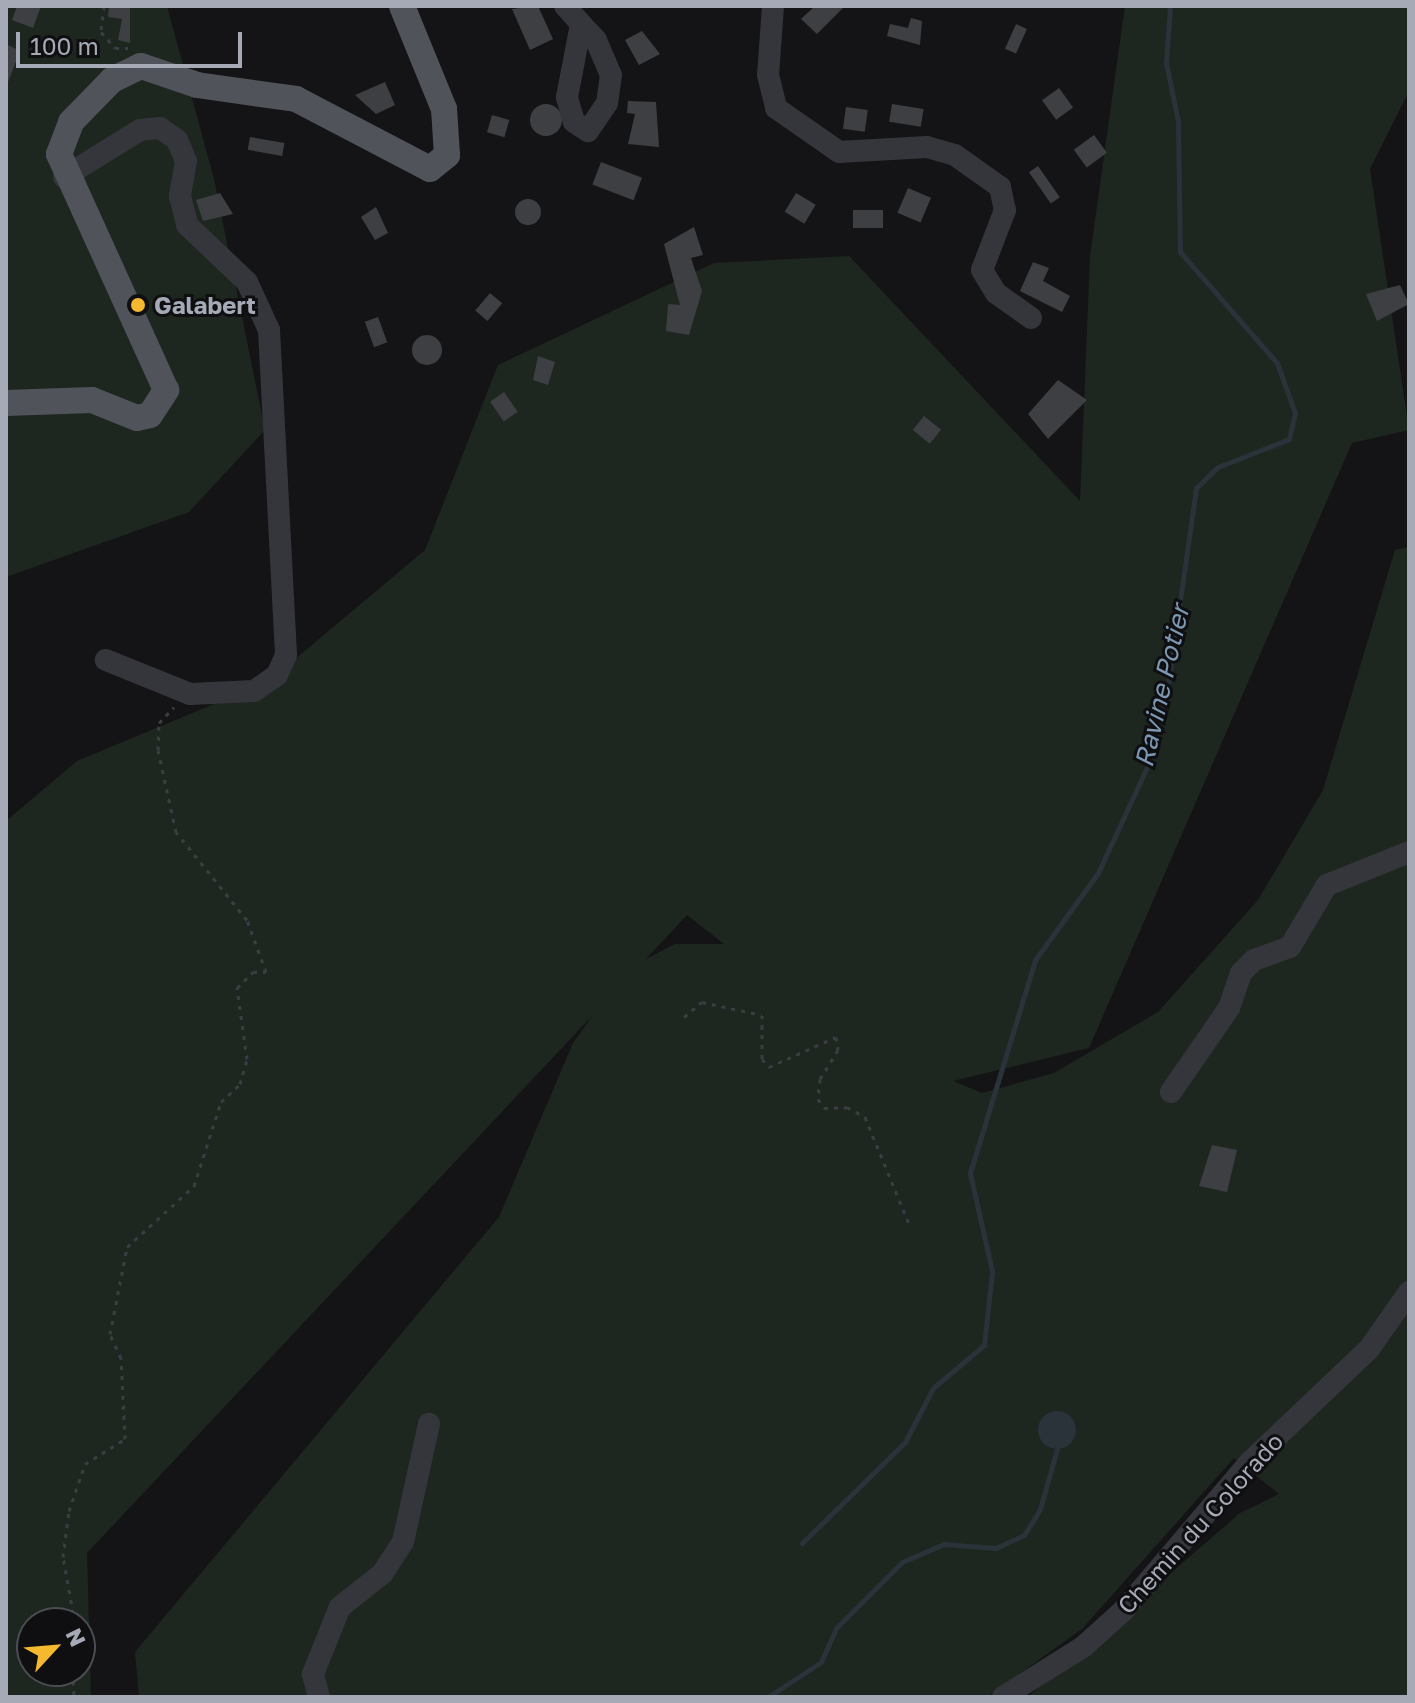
<!DOCTYPE html>
<html>
<head>
<meta charset="utf-8">
<style>
  body { margin:0 }
  #map { position:relative; width:1415px; height:1703px; overflow:hidden; background:#141416; font-family:"Golos Text",sans-serif }
  div>[style] { position:absolute }
  .green>* { inset:0; background:#1e2620 }
  .water>* { inset:0; background:#2a323a }
  .round { border-radius:50% }
  .stream>* { height:5px; margin:-2.5px; padding:0 2.5px; transform-origin:2.5px; border-radius:2.5px; background:#2a323a }
  .building>* { inset:0; background:#3e3f43; transform-origin:0 0 }
  .path>* { height:3px; margin-top:-1.5px; transform-origin:0; background:repeating-linear-gradient(90deg,#3b3d42 0 4px,transparent 0 10px) }
  .minor>* { height:22px; margin:-11px; padding:0 11px; transform-origin:11px; border-radius:11px; background:#35363b }
  .major>* { height:26px; margin:-13px; padding:0 13px; transform-origin:13px; border-radius:13px; background:#51535a }
  .dots>* { width:22px; height:22px; translate:-50% -50%; box-sizing:border-box; border:4px solid #0f0f11; border-radius:50% }
  span { translate:-50% -50%; white-space:nowrap; text-align:center; line-height:1.15; -webkit-text-stroke:6px #0f0f11; paint-order:stroke }
  .poi-label { font-size:24px; color:#a6aab7; font-weight:700 }
  .left { translate:0 -50%; text-align:left }
  .street-label { font-size:24px; color:#a6aab7 }
  .water-label { font-size:26px; color:#7c97b2; font-style:italic }
  .frame { position:absolute; inset:0; border:8px solid #a6aab7; pointer-events:none }
  .north { position:absolute; left:16px; top:1607px; width:80px; height:80px; box-sizing:border-box; background:#0f0f11; border:2px solid #4b4d53; border-radius:50%; rotate:64deg; font-size:22px; font-weight:700; line-height:32px; text-align:center; color:#a6aab7 }
  .north::after { content:''; display:block; margin:auto; width:28px; height:36px; background:#f4b92e; clip-path:polygon(50% 0,100% 100%,50% 72%,0 100%) }
  .scale { position:absolute; left:16px; top:32px; width:226px; height:36px; box-sizing:border-box; border:4px solid #a6aab7; border-top:0; padding-left:10px; font-size:24px; line-height:28px; white-space:nowrap; color:#a6aab7; -webkit-text-stroke:6px #0f0f11; paint-order:stroke }
</style>
</head>
<body>
<div id="map">
  <div class="green">
    <i style="clip-path:polygon(6px 6px,167px 6px,214px 179px,265px 430px,189px 512px,6px 577px)"></i>
    <i style="clip-path:polygon(evenodd,1125px 6px,1409px 6px,1409px 91px,1370px 169px,1409px 430px,1352px 443px,1089px 1048px,953px 1081px,982px 1093px,1054px 1073px,1158px 1012px,1258px 900px,1323px 790px,1395px 550px,1409px 547px,1409px 1697px,1028px 1697px,1240px 1513px,1279px 1494px,1234px 1458px,1082px 1629px,987px 1697px,139px 1697px,135px 1652px,499px 1217px,573px 1043px,592px 1016px,87px 1553px,91px 1697px,6px 1697px,6px 821px,77px 761px,269px 681px,425px 550px,498px 365px,714px 263px,849px 256px,1080px 501px,1090px 256px,1125px 6px,687px 915px,724px 944px,675px 944px,646px 959px,687px 915px,1125px 6px,32px 1623px,80px 1623px,80px 1671px,32px 1671px,32px 1623px)"></i>
  </div>
  <div class="water">
    <i class="round" style="left:1038px;top:1411px;width:38px;height:38px"></i>
  </div>
  <div class="stream">
    <i style="left:802px;top:1543px;width:144px;rotate:-44.4deg"></i>
    <i style="left:905px;top:1442px;width:61px;rotate:-62.6deg"></i>
    <i style="left:933px;top:1388px;width:67px;rotate:-40.1deg"></i>
    <i style="left:984px;top:1345px;width:74px;rotate:-83.8deg"></i>
    <i style="left:992px;top:1271px;width:100px;rotate:-102.7deg"></i>
    <i style="left:970px;top:1173px;width:223px;rotate:-73deg"></i>
    <i style="left:1035px;top:960px;width:107px;rotate:-54.1deg"></i>
    <i style="left:1098px;top:873px;width:119px;rotate:-65.2deg"></i>
    <i style="left:1148px;top:765px;width:89px;rotate:-76.4deg"></i>
    <i style="left:1169px;top:678px;width:192px;rotate:-81.9deg"></i>
    <i style="left:1196px;top:488px;width:30px;rotate:-44deg"></i>
    <i style="left:1218px;top:467px;width:76px;rotate:-21.5deg"></i>
    <i style="left:1289px;top:439px;width:27px;rotate:-77deg"></i>
    <i style="left:1295px;top:413px;width:53px;rotate:-109.8deg"></i>
    <i style="left:1277px;top:363px;width:147px;rotate:-131.1deg"></i>
    <i style="left:1180px;top:252px;width:131px;rotate:-90.9deg"></i>
    <i style="left:1178px;top:121px;width:59px;rotate:-101.7deg"></i>
    <i style="left:1166px;top:63px;width:57px;rotate:-86deg"></i>
    <i style="left:768px;top:1697px;width:64px;rotate:-33.4deg"></i>
    <i style="left:821px;top:1662px;width:37px;rotate:-66deg"></i>
    <i style="left:836px;top:1628px;width:93px;rotate:-45deg"></i>
    <i style="left:902px;top:1562px;width:46px;rotate:-23.2deg"></i>
    <i style="left:944px;top:1544px;width:52px;rotate:4.4deg"></i>
    <i style="left:996px;top:1548px;width:31px;rotate:-25deg"></i>
    <i style="left:1024px;top:1535px;width:31px;rotate:-58deg"></i>
    <i style="left:1040px;top:1509px;width:62px;rotate:-74.2deg"></i>
  </div>
  <div class="building">
    <i style="clip-path:polygon(17px 6px,41px 6px,33px 28px,12px 20px)"></i>
    <i style="clip-path:polygon(109px 6px,130px 6px,130px 43px,118px 40px,122px 19px,108px 17px)"></i>
    <i style="clip-path:polygon(538px 6px,553px 39px,530px 50px,512px 9px)"></i>
    <i style="clip-path:polygon(815px 6px,845px 6px,817px 34px,801px 19px)"></i>
    <i style="clip-path:polygon(911px 18px,922px 21px,920px 45px,887px 36px,890px 24px,908px 28px)"></i>
    <i style="left:1016px;top:24px;width:12px;height:27px;rotate:24deg"></i>
    <i style="clip-path:polygon(642px 31px,660px 54px,639px 65px,625px 40px)"></i>
    <i style="clip-path:polygon(6px 44px,20px 51px,6px 87px)"></i>
    <i style="clip-path:polygon(385px 82px,395px 105px,376px 114px,355px 95px)"></i>
    <i style="left:1059px;top:88px;width:24px;height:21px;rotate:54deg"></i>
    <i style="clip-path:polygon(628px 101px,656px 102px,659px 147px,628px 144px,635px 114px,627px 113px)"></i>
    <i style="left:892px;top:104px;width:32px;height:18px;rotate:9deg"></i>
    <i class="round" style="left:530px;top:104px;width:32px;height:32px"></i>
    <i style="left:846px;top:107px;width:22px;height:22px;rotate:8deg"></i>
    <i style="left:492px;top:115px;width:18px;height:18px;rotate:16deg"></i>
    <i style="left:1094px;top:135px;width:22px;height:25px;rotate:54deg"></i>
    <i style="left:250px;top:137px;width:35px;height:13px;rotate:10deg"></i>
    <i style="left:601px;top:162px;width:44px;height:24px;rotate:21deg"></i>
    <i style="left:1038px;top:166px;width:38px;height:11px;rotate:55deg"></i>
    <i style="left:908px;top:188px;width:25px;height:27px;rotate:23deg"></i>
    <i style="clip-path:polygon(220px 193px,233px 214px,203px 221px,196px 200px)"></i>
    <i style="left:796px;top:193px;width:23px;height:22px;rotate:31deg"></i>
    <i class="round" style="left:515px;top:199px;width:26px;height:26px"></i>
    <i style="clip-path:polygon(376px 207px,388px 233px,375px 240px,361px 217px)"></i>
    <i style="left:853px;top:210px;width:30px;height:18px"></i>
    <i style="clip-path:polygon(694px 227px,703px 255px,691px 258px,702px 291px,689px 335px,666px 331px,668px 304px,680px 305px,664px 244px)"></i>
    <i style="clip-path:polygon(1033px 262px,1049px 268px,1043px 281px,1070px 296px,1062px 312px,1020px 291px)"></i>
    <i style="clip-path:polygon(1400px 285px,1409px 304px,1377px 321px,1366px 294px)"></i>
    <i style="left:490px;top:293px;width:16px;height:23px;rotate:40deg"></i>
    <i style="left:378px;top:317px;width:27px;height:14px;rotate:70deg"></i>
    <i class="round" style="left:412px;top:335px;width:30px;height:30px"></i>
    <i style="clip-path:polygon(538px 356px,555px 362px,548px 385px,533px 380px)"></i>
    <i style="clip-path:polygon(1058px 380px,1087px 400px,1048px 439px,1028px 414px)"></i>
    <i style="left:504px;top:392px;width:24px;height:17px;rotate:55deg"></i>
    <i style="left:924px;top:416px;width:22px;height:18px;rotate:39deg"></i>
    <i style="clip-path:polygon(1212px 1145px,1237px 1150px,1227px 1192px,1199px 1186px)"></i>
  </div>
  <div class="path">
    <i style="left:104px;top:6px;width:26px;rotate:97deg"></i>
    <i style="left:101px;top:32px;width:21px;rotate:49deg"></i>
    <i style="left:115px;top:48px;width:13px"></i>
    <i style="left:684px;top:1017px;width:23px;rotate:-40deg"></i>
    <i style="left:702px;top:1002px;width:61px;rotate:12.2deg"></i>
    <i style="left:762px;top:1015px;width:44px;rotate:90deg"></i>
    <i style="left:762px;top:1059px;width:11px;rotate:49deg"></i>
    <i style="left:769px;top:1067px;width:73px;rotate:-24.1deg"></i>
    <i style="left:836px;top:1037px;width:13px;rotate:81deg"></i>
    <i style="left:838px;top:1050px;width:34px;rotate:122deg"></i>
    <i style="left:820px;top:1079px;width:20px;rotate:96deg"></i>
    <i style="left:818px;top:1099px;width:11px;rotate:56deg"></i>
    <i style="left:824px;top:1108px;width:23px;rotate:-2deg"></i>
    <i style="left:847px;top:1107px;width:21px;rotate:29deg"></i>
    <i style="left:865px;top:1117px;width:116px;rotate:67.6deg"></i>
    <i style="left:75px;top:1623px;width:67px;rotate:-100.3deg"></i>
    <i style="left:63px;top:1557px;width:46px;rotate:-82.6deg"></i>
    <i style="left:69px;top:1511px;width:50px;rotate:-71.2deg"></i>
    <i style="left:85px;top:1464px;width:47px;rotate:-32deg"></i>
    <i style="left:125px;top:1439px;width:81px;rotate:-92.8deg"></i>
    <i style="left:121px;top:1358px;width:26px;rotate:-115deg"></i>
    <i style="left:110px;top:1334px;width:89px;rotate:-78.9deg"></i>
    <i style="left:127px;top:1247px;width:91px;rotate:-42.3deg"></i>
    <i style="left:194px;top:1186px;width:88px;rotate:-72.2deg"></i>
    <i style="left:221px;top:1102px;width:26px;rotate:-43deg"></i>
    <i style="left:240px;top:1084px;width:26px;rotate:-74deg"></i>
    <i style="left:247px;top:1059px;width:72px;rotate:-98deg"></i>
    <i style="left:237px;top:988px;width:23px;rotate:-45deg"></i>
    <i style="left:253px;top:972px;width:13px"></i>
    <i style="left:266px;top:972px;width:55px;rotate:-110.1deg"></i>
    <i style="left:247px;top:920px;width:113px;rotate:-128.9deg"></i>
    <i style="left:176px;top:832px;width:84px;rotate:-102.4deg"></i>
    <i style="left:158px;top:750px;width:27px;rotate:-88deg"></i>
    <i style="left:159px;top:723px;width:22px;rotate:-47deg"></i>
    <i style="left:73px;top:1671px;width:26px;rotate:88deg"></i>
  </div>
  <div class="minor">
    <i style="left:565px;top:6px;width:24px;rotate:48deg"></i>
    <i style="left:581px;top:24px;width:22px;rotate:47deg"></i>
    <i style="left:596px;top:40px;width:38px;rotate:67deg"></i>
    <i style="left:611px;top:75px;width:28px;rotate:98deg"></i>
    <i style="left:607px;top:103px;width:34px;rotate:124deg"></i>
    <i style="left:588px;top:131px;width:17px;rotate:-147deg"></i>
    <i style="left:574px;top:122px;width:26px;rotate:-106deg"></i>
    <i style="left:567px;top:97px;width:74px;rotate:-79.1deg"></i>
    <i style="left:773px;top:6px;width:69px;rotate:94.1deg"></i>
    <i style="left:768px;top:75px;width:34px;rotate:76deg"></i>
    <i style="left:776px;top:108px;width:77px;rotate:34.9deg"></i>
    <i style="left:839px;top:152px;width:88px;rotate:-3.3deg"></i>
    <i style="left:927px;top:147px;width:29px;rotate:16deg"></i>
    <i style="left:955px;top:155px;width:55px;rotate:35.4deg"></i>
    <i style="left:1000px;top:187px;width:24px;rotate:78deg"></i>
    <i style="left:1005px;top:210px;width:64px;rotate:111deg"></i>
    <i style="left:982px;top:270px;width:27px;rotate:59deg"></i>
    <i style="left:996px;top:293px;width:43px;rotate:35.5deg"></i>
    <i style="left:64px;top:177px;width:89px;rotate:-31.7deg"></i>
    <i style="left:140px;top:130px;width:20px;rotate:-6deg"></i>
    <i style="left:160px;top:128px;width:21px;rotate:35deg"></i>
    <i style="left:177px;top:140px;width:23px;rotate:67deg"></i>
    <i style="left:186px;top:161px;width:36px;rotate:100deg"></i>
    <i style="left:180px;top:196px;width:30px;rotate:76deg"></i>
    <i style="left:187px;top:225px;width:83px;rotate:43.5deg"></i>
    <i style="left:247px;top:282px;width:53px;rotate:65.4deg"></i>
    <i style="left:269px;top:330px;width:325px;rotate:87deg"></i>
    <i style="left:286px;top:655px;width:22px;rotate:114deg"></i>
    <i style="left:277px;top:675px;width:28px;rotate:145deg"></i>
    <i style="left:254px;top:691px;width:64px;rotate:177.3deg"></i>
    <i style="left:190px;top:694px;width:91px;rotate:-158deg"></i>
    <i style="left:1171px;top:1092px;width:102px;rotate:-55.4deg"></i>
    <i style="left:1229px;top:1008px;width:37px;rotate:-71deg"></i>
    <i style="left:1241px;top:973px;width:18px;rotate:-45deg"></i>
    <i style="left:1254px;top:960px;width:38px;rotate:-20deg"></i>
    <i style="left:1290px;top:947px;width:72px;rotate:-59.2deg"></i>
    <i style="left:1327px;top:885px;width:88px;rotate:-21.9deg"></i>
    <i style="left:319px;top:1697px;width:24px;rotate:-105deg"></i>
    <i style="left:313px;top:1674px;width:72px;rotate:-68.1deg"></i>
    <i style="left:340px;top:1607px;width:53px;rotate:-38.2deg"></i>
    <i style="left:382px;top:1574px;width:38px;rotate:-57deg"></i>
    <i style="left:403px;top:1542px;width:121px;rotate:-77.6deg"></i>
    <i style="left:1003px;top:1697px;width:94px;rotate:-32deg"></i>
    <i style="left:1083px;top:1647px;width:55px;rotate:-42.1deg"></i>
    <i style="left:1124px;top:1610px;width:196px;rotate:-49.6deg"></i>
    <i style="left:1251px;top:1461px;width:163px;rotate:-43.5deg"></i>
    <i style="left:1369px;top:1349px;width:70px;rotate:-54.9deg"></i>
  </div>
  <div class="major">
    <i style="left:6px;top:403px;width:86px;rotate:-2deg"></i>
    <i style="left:92px;top:400px;width:48px;rotate:21.8deg"></i>
    <i style="left:137px;top:418px;width:13px;rotate:-13deg"></i>
    <i style="left:150px;top:415px;width:30px;rotate:-57deg"></i>
    <i style="left:166px;top:390px;width:259px;rotate:-114.4deg"></i>
    <i style="left:59px;top:154px;width:34px;rotate:-69deg"></i>
    <i style="left:71px;top:122px;width:59px;rotate:-45.7deg"></i>
    <i style="left:112px;top:80px;width:32px;rotate:-26deg"></i>
    <i style="left:141px;top:66px;width:59px;rotate:18.7deg"></i>
    <i style="left:197px;top:85px;width:100px;rotate:8deg"></i>
    <i style="left:296px;top:99px;width:151px;rotate:27.6deg"></i>
    <i style="left:430px;top:169px;width:22px;rotate:-39deg"></i>
    <i style="left:447px;top:155px;width:46px;rotate:-93.7deg"></i>
    <i style="left:444px;top:109px;width:111px;rotate:-112.2deg"></i>
  </div>
  <div class="dots">
    <i style="left:138px;top:305px;background:#f4b92e"></i>
  </div>
  <div class="poi-label">
    <span class="left" style="left:154px;top:305px">Galabert</span>
  </div>
  <div class="street-label">
    <span style="left:1200px;top:1523px;rotate:-48deg">Chemin du Colorado</span>
  </div>
  <div class="water-label">
    <span style="left:1162px;top:686px;rotate:-77deg">Ravine Potier</span>
  </div>
  <div class="frame"></div>
  <div class="north">N</div>
  <div class="scale">100 m</div>
</div>
</body>
</html>
